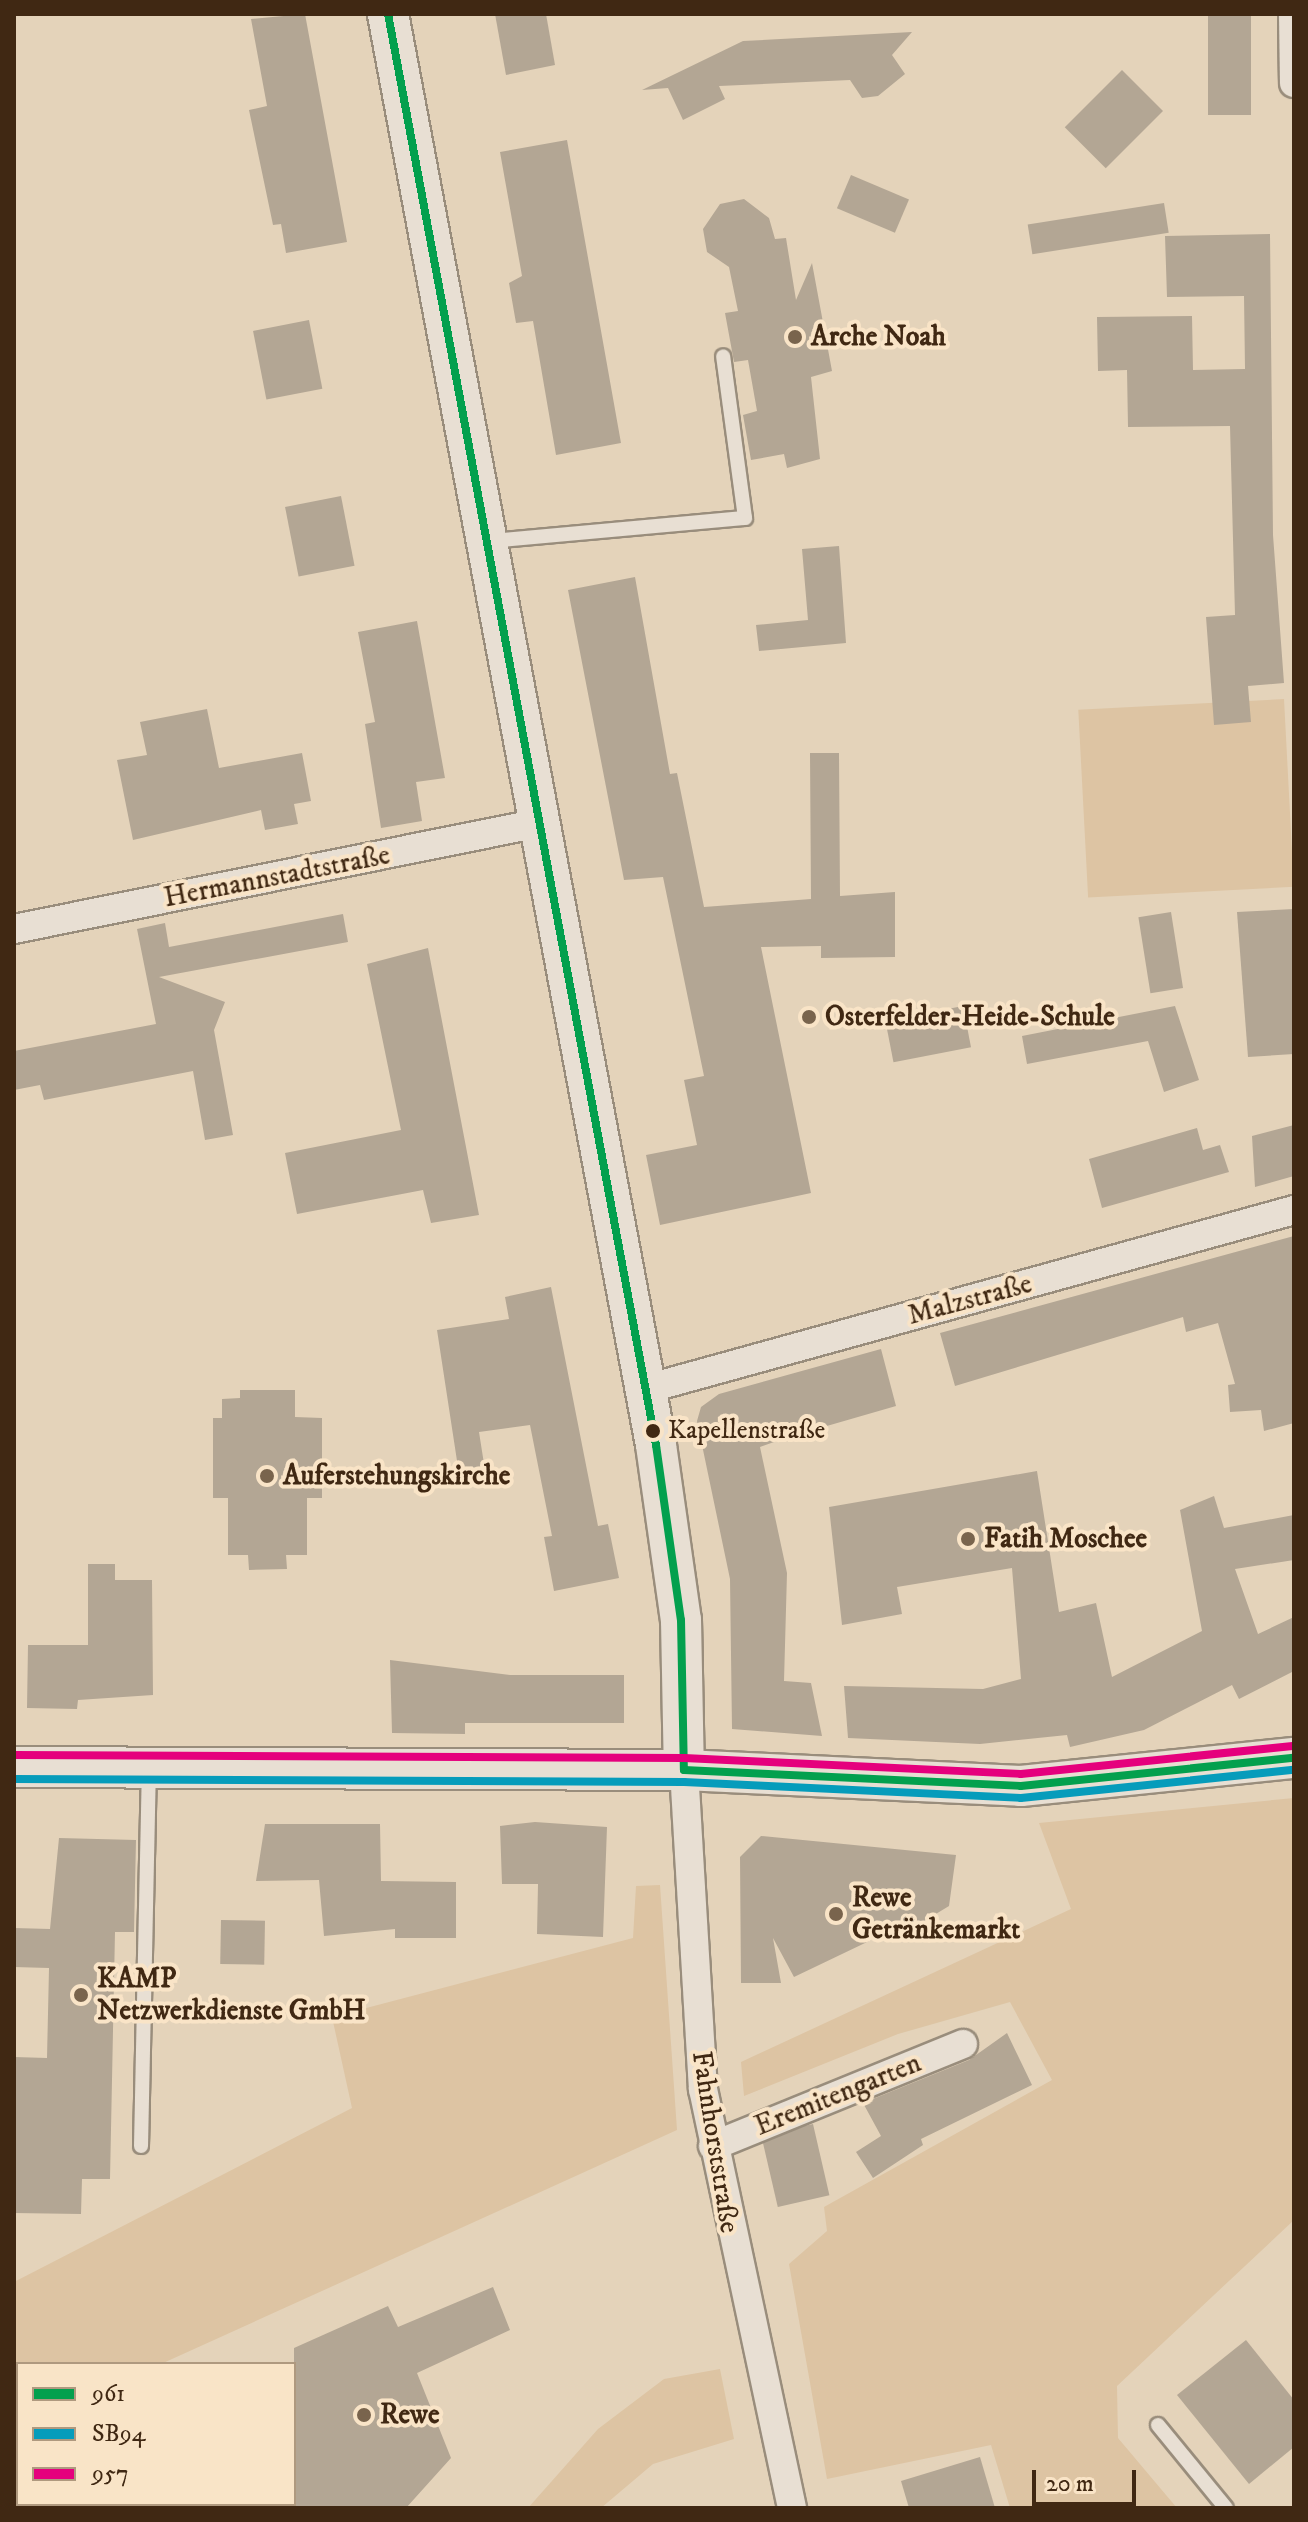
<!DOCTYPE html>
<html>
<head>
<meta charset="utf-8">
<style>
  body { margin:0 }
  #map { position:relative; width:1308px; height:2522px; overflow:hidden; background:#e4d3ba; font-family:"IM FELL DW Pica",serif }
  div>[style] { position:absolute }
  .green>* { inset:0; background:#ddc4a3; transform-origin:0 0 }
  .building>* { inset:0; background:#b3a694; transform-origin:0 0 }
  .roads { filter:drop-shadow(2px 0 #998d7c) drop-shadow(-2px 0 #998d7c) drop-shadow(0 2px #998d7c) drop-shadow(0 -2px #998d7c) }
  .lane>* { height:14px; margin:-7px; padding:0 7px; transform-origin:7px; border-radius:7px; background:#e8dfd3 }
  .street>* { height:28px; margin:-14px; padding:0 14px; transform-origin:14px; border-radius:14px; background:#e8dfd3 }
  .secondary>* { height:40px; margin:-20px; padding:0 20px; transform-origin:20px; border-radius:20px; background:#e8dfd3 }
  .bus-1>* { height:8px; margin:-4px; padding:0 4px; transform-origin:4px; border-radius:4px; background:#03a04e }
  .bus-2>* { height:8px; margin:-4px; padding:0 4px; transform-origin:4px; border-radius:4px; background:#069cbb }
  .bus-3>* { height:8px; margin:-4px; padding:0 4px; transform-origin:4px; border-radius:4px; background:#e5007d }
  .dots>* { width:22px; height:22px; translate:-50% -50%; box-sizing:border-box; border:4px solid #f9e4c7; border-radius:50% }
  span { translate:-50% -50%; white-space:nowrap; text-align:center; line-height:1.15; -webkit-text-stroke:8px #f9e4c7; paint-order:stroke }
  .bus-label { font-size:26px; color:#402813 }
  .left { translate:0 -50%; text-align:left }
  .poi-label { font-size:28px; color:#402813; font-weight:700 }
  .street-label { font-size:28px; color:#402813 }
  .frame { position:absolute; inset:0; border:16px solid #402813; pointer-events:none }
  .legend { position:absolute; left:16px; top:2362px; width:280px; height:144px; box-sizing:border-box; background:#f9e4c7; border:2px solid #af997f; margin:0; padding:10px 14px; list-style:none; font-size:24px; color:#402813 }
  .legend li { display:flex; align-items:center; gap:16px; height:40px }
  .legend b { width:40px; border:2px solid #af997f }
  .scale { position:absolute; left:1032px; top:2470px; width:104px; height:36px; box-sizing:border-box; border:4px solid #402813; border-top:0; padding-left:10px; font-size:24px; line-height:28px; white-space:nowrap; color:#402813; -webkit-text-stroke:6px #f9e4c7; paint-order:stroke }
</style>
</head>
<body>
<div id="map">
  <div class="green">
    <i style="left:1284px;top:699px;width:188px;height:206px;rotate:87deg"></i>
    <i style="clip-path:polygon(1294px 1798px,1294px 2220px,1117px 2386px,1118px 2438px,1177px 2508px,1010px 2508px,991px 2445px,827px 2479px,789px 2264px,827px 2231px,824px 2207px,1052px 2080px,1010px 2002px,898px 2034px,744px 2096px,741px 2062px,1071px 1909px,1039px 1823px)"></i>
    <i style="clip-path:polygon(660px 1885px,677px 2130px,161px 2364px,18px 2364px,14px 2432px,14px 2282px,352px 2108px,332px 2017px,633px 1938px,636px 1886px)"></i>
    <i style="clip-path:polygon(720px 2369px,734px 2439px,653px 2464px,601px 2508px,528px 2508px,598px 2429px,664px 2379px)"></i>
  </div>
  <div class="building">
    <i style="clip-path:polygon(305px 14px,347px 242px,286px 253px,281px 224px,273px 225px,249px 110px,267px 106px,251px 19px)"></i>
    <i style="clip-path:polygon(495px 14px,546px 14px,555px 65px,506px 75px)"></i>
    <i style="left:1208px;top:14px;width:43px;height:101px"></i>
    <i style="clip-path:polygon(912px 32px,892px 55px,905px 74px,878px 96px,862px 98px,850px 80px,719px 86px,725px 99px,683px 120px,668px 88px,642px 90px,743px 41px)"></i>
    <i style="left:1122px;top:70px;width:58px;height:81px;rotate:45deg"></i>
    <i style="clip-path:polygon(567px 140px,621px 443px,556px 455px,533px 321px,516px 323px,509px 283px,522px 276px,500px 152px)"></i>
    <i style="left:851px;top:175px;width:63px;height:36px;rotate:23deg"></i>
    <i style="clip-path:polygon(744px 199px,769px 218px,775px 239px,786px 238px,796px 300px,812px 263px,832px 371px,811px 377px,820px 459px,787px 468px,784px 454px,751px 460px,743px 415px,757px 411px,748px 360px,734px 362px,725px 313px,738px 311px,729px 267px,707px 252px,703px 229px,720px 204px)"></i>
    <i style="left:1164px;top:203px;width:30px;height:138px;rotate:81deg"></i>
    <i style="clip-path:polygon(1270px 234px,1273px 535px,1284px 683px,1248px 686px,1251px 722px,1214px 725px,1206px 617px,1235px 615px,1230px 426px,1128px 427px,1127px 370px,1098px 371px,1097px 317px,1192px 316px,1193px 370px,1245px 369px,1244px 296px,1167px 297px,1165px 236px)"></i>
    <i style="left:309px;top:320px;width:70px;height:57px;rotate:79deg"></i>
    <i style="left:341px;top:496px;width:71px;height:57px;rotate:79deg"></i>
    <i style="clip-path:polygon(839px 546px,846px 643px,759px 651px,756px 625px,808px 620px,802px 549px)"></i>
    <i style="clip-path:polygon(635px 577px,670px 774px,677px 773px,704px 907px,811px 899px,810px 753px,839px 753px,840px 896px,895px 892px,895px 957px,821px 958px,821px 946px,761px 947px,811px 1193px,660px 1225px,646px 1155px,697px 1145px,684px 1080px,704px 1076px,663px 877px,624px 880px,568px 590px)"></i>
    <i style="clip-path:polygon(417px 621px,445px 778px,416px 782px,422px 821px,381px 828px,365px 724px,375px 722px,358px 632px)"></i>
    <i style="clip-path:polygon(207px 709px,219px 768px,302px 753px,311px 801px,294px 804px,298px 824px,265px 830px,261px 810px,133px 840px,117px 760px,147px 755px,140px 722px)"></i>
    <i style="clip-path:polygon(1294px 909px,1294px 1054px,1248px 1057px,1237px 912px)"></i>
    <i style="left:1171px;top:912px;width:77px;height:33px;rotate:81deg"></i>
    <i style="clip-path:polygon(343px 914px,348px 942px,159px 977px,225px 1002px,214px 1030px,233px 1135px,205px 1140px,193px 1071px,44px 1100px,40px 1085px,14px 1090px,14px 1051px,156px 1024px,137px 929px,165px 923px,169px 947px)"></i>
    <i style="clip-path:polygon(428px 948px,479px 1215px,431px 1223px,423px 1190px,297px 1214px,285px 1153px,401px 1130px,367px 964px)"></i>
    <i style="left:963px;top:1006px;width:42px;height:79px;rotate:79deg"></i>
    <i style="clip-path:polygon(1175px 1006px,1199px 1080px,1164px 1092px,1148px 1041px,1027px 1064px,1022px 1036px)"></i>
    <i style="clip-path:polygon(1294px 1125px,1294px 1176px,1255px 1187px,1252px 1136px)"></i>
    <i style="clip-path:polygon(1197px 1128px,1203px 1150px,1220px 1145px,1229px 1172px,1102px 1208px,1089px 1159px)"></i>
    <i style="clip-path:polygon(1294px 1236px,1294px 1423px,1264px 1431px,1261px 1410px,1230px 1412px,1228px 1385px,1235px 1384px,1218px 1323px,1186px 1332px,1183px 1317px,955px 1386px,940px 1333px)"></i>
    <i style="clip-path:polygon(551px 1287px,598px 1526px,608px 1524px,619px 1578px,554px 1591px,544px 1537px,552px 1536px,530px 1425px,479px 1432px,487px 1483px,461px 1487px,437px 1330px,509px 1319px,505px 1297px)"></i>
    <i style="clip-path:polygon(881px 1349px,896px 1406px,813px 1430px,811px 1422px,792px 1423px,791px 1436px,760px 1447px,787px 1573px,784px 1681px,811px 1683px,822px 1736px,732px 1729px,730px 1579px,697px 1421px,701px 1407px,719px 1394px)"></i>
    <i style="clip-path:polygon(240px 1390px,295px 1390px,295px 1417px,322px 1418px,322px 1498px,307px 1498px,307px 1555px,286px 1555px,287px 1569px,249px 1570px,248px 1555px,228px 1555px,228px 1498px,213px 1498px,213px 1418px,222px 1418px,222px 1399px,240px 1398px)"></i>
    <i style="clip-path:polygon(1037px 1471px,1059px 1612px,1096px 1603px,1112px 1677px,1202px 1631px,1180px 1510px,1214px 1496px,1224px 1528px,1294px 1515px,1294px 1560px,1235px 1569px,1258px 1634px,1294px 1617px,1294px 1671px,1239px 1699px,1232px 1685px,1144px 1730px,1070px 1747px,1067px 1735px,980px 1744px,848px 1738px,844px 1686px,983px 1689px,1021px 1679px,1012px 1568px,897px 1587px,902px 1614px,842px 1625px,829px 1507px)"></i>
    <i style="clip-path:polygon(88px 1564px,115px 1564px,115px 1580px,152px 1580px,153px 1695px,78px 1700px,77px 1709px,27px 1708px,28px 1645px,88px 1645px)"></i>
    <i style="clip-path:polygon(390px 1660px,510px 1675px,624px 1675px,624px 1723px,465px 1723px,465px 1734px,392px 1733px)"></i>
    <i style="clip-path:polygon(535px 1822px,607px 1827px,603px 1937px,537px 1934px,538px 1884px,502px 1884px,500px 1826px)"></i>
    <i style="clip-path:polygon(265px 1824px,380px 1824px,381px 1881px,456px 1882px,456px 1938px,395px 1938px,395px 1929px,324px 1936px,319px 1880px,256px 1881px)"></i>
    <i style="clip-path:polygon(761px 1836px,956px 1855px,949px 1906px,893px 1940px,888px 1932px,794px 1977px,773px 1938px,781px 1983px,741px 1983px,740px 1857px)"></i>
    <i style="clip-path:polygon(59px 1838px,136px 1840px,134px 1932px,115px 1932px,110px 2179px,82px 2179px,81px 2214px,14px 2213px,14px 2057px,47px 2058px,49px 1968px,14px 1967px,14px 1928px,50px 1929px)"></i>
    <i style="left:221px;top:1920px;width:44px;height:44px;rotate:1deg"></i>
    <i style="clip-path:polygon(1007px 2033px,1032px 2085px,921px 2139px,923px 2145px,873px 2178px,856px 2152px,881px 2136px,863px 2103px,969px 2060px)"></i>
    <i style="left:813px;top:2124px;width:73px;height:53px;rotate:77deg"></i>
    <i style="clip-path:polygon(493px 2287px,510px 2330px,417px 2373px,451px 2458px,406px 2508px,294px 2508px,294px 2348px,388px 2306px,398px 2327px)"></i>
    <i style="clip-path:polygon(1246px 2340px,1294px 2400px,1294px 2447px,1249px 2484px,1177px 2395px)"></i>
    <i style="clip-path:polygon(980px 2457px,995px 2508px,909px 2508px,901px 2481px)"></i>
  </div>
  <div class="roads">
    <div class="lane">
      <i style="left:491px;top:541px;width:255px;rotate:-5.2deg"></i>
      <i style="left:745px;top:518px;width:163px;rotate:-97.7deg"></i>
      <i style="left:141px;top:2146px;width:375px;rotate:-88.8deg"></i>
      <i style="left:1158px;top:2425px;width:107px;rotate:50.7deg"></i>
    </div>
    <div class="street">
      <i style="left:1293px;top:14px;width:69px;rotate:89.2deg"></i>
      <i style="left:14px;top:929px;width:536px;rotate:-11.41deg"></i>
      <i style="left:646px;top:1389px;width:672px;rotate:-15.44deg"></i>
      <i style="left:684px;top:1770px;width:320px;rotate:86.6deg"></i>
      <i style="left:703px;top:2089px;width:428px;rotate:78deg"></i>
      <i style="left:713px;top:2146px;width:270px;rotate:-22.2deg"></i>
    </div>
    <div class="secondary">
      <i style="left:388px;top:14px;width:1456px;rotate:79.39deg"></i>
      <i style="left:656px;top:1445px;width:177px;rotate:81.9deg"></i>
      <i style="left:681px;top:1620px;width:150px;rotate:88.9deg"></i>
      <i style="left:14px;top:1767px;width:670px;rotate:0.26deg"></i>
      <i style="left:684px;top:1770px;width:337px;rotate:2.7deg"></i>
      <i style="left:1021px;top:1786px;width:274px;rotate:-5.9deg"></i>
    </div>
  </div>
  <div class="bus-1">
    <i style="left:388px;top:14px;width:1456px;rotate:79.39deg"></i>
    <i style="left:656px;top:1445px;width:177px;rotate:81.9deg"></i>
    <i style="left:681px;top:1620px;width:150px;rotate:88.9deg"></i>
    <i style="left:684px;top:1770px;width:337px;rotate:2.7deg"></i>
    <i style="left:1021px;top:1786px;width:274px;rotate:-5.9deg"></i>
  </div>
  <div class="bus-2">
    <i style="left:14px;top:1779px;width:670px;rotate:0.26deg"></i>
    <i style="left:684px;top:1782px;width:337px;rotate:2.7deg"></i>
    <i style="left:1021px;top:1798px;width:274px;rotate:-5.9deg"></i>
  </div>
  <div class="bus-3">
    <i style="left:14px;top:1755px;width:670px;rotate:0.26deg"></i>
    <i style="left:684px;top:1758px;width:337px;rotate:2.7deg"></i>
    <i style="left:1021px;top:1774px;width:273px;rotate:-5.9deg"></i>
  </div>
  <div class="dots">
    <i style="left:795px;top:337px;background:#79644d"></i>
    <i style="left:809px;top:1017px;background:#79644d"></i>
    <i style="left:653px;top:1431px;background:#402813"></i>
    <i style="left:267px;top:1476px;background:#79644d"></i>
    <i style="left:968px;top:1539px;background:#79644d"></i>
    <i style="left:836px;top:1914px;background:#79644d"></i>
    <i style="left:81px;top:1995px;background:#79644d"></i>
    <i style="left:364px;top:2415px;background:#79644d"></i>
  </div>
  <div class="bus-label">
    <span class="left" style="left:668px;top:1431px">Kapellenstraße</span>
  </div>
  <div class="poi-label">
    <span class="left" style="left:811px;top:337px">Arche Noah</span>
    <span class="left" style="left:825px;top:1017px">Osterfelder-Heide-Schule</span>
    <span class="left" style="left:283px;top:1476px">Auferstehungskirche</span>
    <span class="left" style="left:984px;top:1539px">Fatih Moschee</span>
    <span class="left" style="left:852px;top:1914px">Rewe<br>Getränkemarkt</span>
    <span class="left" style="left:97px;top:1995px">KAMP<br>Netzwerkdienste GmbH</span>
    <span class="left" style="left:380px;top:2415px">Rewe</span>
  </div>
  <div class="street-label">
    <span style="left:277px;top:877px;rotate:-11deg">Hermannstadtstraße</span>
    <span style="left:970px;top:1300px;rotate:-15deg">Malzstraße</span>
    <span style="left:838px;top:2095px;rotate:-22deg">Eremitengarten</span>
    <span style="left:715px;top:2142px;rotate:81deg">Fahnhorststraße</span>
  </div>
  <div class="frame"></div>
  <ul class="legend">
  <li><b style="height:10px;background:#03a04e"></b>961</li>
  <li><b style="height:10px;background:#069cbb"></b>SB94</li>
  <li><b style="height:10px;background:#e5007d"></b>957</li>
  </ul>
  <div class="scale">20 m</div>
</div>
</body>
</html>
